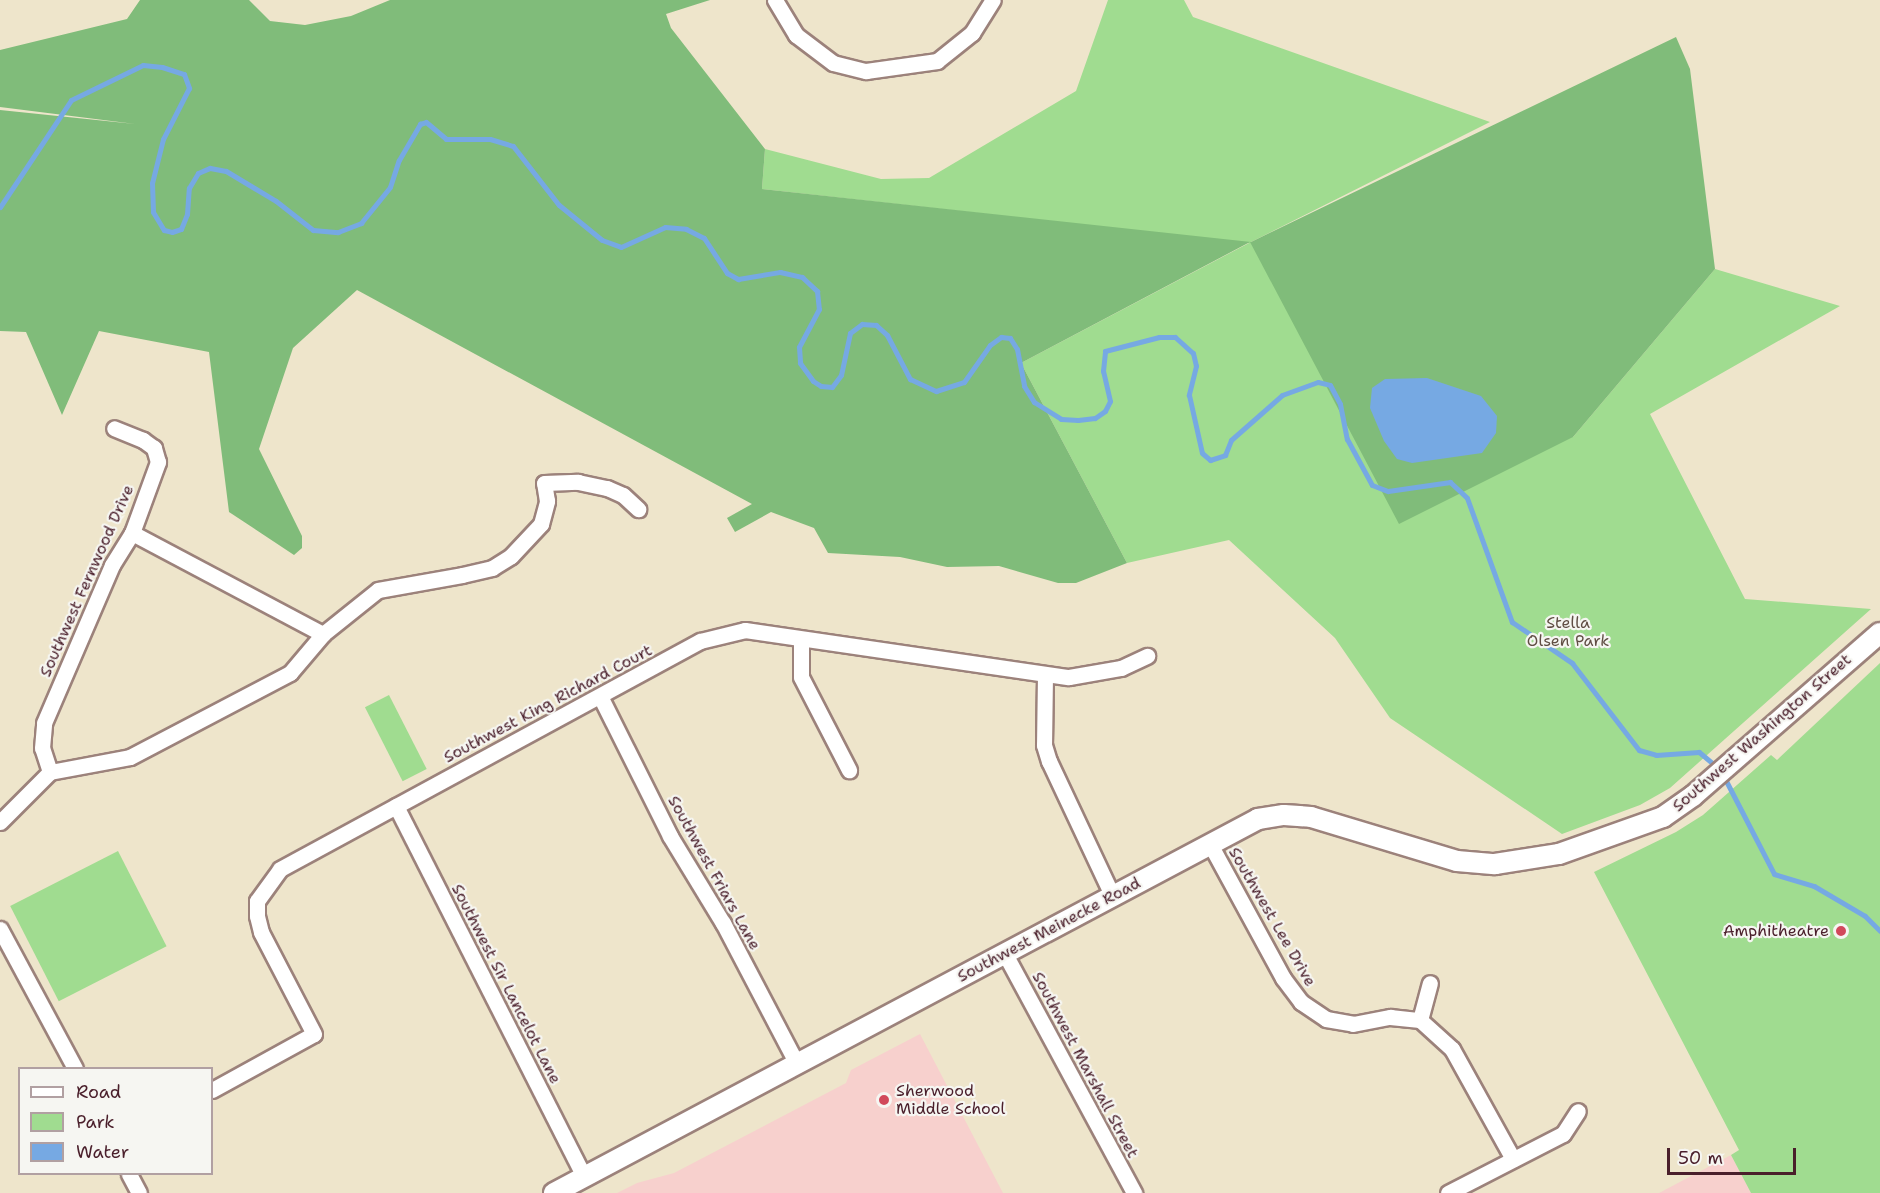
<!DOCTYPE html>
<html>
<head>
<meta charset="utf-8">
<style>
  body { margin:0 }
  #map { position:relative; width:1880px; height:1193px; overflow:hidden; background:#eee5cb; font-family:"Shantell Sans",sans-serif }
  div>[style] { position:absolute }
  .built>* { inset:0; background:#f7d0cd }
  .green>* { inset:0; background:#a0dc90; transform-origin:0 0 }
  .forest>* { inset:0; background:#80bc7a }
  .water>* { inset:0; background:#76a9e3 }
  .stream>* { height:5px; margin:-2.5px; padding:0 2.5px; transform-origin:2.5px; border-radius:2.5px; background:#76a9e3 }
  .roads { filter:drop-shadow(2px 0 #9c827b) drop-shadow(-2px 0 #9c827b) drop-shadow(0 2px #9c827b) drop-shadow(0 -2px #9c827b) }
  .minor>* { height:15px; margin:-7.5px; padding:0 7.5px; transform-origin:7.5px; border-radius:7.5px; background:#fff }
  .secondary>* { height:20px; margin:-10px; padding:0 10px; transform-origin:10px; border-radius:10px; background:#fff }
  .dots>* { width:16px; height:16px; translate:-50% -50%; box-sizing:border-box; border:3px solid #f6f6f2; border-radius:50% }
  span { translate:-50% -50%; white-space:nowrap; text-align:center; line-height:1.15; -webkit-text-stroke:4.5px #f6f6f2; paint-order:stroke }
  .street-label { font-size:16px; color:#4a1f2b }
  .park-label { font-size:16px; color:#604e44 }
  .poi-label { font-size:16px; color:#4a1f2b }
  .right { translate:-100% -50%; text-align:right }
  .left { translate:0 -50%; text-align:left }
  .legend { position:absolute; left:18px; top:1067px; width:195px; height:108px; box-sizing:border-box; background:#f6f6f2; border:2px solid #b1a0a2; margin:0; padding:8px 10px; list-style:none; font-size:18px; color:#4a1f2b }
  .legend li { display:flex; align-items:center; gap:12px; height:30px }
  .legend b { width:30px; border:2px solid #b1a0a2 }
  .scale { position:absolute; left:1667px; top:1148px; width:129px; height:27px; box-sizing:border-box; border:3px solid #4a1f2b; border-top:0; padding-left:8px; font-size:18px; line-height:21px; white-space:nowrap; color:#4a1f2b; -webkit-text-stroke:4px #f6f6f2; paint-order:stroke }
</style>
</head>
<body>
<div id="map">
  <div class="built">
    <i style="clip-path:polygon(920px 1034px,1003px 1193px,617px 1193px,637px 1183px,674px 1173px,846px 1083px,851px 1070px)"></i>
    <i style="clip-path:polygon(1731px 1155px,1751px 1193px,1659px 1193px)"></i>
  </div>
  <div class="green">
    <i style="clip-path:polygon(1108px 0,1184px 0,1193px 17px,1490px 122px,1251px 242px,1573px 437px,1715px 269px,1840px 306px,1650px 414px,1745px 599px,1871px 609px,1670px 788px,1640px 805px,1562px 834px,1390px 718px,1335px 638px,1229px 540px,1127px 563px,1021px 363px,1249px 243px,762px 189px,765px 149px,881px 179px,929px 178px,1076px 91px)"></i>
    <i style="clip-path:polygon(1880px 663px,1880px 1193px,1751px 1193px,1731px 1155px,1739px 1150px,1594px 872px,1676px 832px,1703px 815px,1771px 755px,1777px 760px)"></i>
    <i style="left:389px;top:695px;width:83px;height:27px;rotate:63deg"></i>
    <i style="left:118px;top:851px;width:107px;height:121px;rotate:63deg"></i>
  </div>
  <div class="forest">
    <i style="clip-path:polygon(140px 0,249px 0,270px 21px,305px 25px,351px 16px,390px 0,710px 0,666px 14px,671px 28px,765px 149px,762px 189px,1251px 242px,1676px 37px,1690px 69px,1715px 269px,1573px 437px,1399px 524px,1250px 242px,1021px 363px,1127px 563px,1076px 583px,1058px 583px,999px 566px,947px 567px,900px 557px,828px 553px,814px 528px,771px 512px,735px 532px,727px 518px,752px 504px,357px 290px,293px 348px,259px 449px,302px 536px,302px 548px,294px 555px,229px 512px,209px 352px,99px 331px,62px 415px,26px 332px,0 331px,0 110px,135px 124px,0 107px,0 50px,127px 19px)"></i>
  </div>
  <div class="water">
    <i style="clip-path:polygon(1427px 378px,1481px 396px,1497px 416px,1496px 433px,1482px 453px,1412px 463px,1397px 459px,1384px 441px,1370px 408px,1372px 388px,1385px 379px)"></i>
  </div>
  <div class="stream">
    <i style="left:0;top:207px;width:128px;rotate:-56.4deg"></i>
    <i style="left:71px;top:100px;width:80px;rotate:-25.9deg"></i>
    <i style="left:143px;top:65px;width:19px;rotate:6deg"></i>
    <i style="left:162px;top:67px;width:23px;rotate:18deg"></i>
    <i style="left:184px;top:74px;width:15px;rotate:70deg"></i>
    <i style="left:189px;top:88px;width:57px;rotate:117deg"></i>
    <i style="left:163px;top:139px;width:45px;rotate:104deg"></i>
    <i style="left:152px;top:183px;width:29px;rotate:88deg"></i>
    <i style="left:153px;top:212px;width:21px;rotate:59deg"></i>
    <i style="left:164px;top:230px;width:8px;rotate:14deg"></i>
    <i style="left:172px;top:232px;width:9px;rotate:-18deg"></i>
    <i style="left:181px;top:229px;width:16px;rotate:-68deg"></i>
    <i style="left:187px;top:214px;width:26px;rotate:-86deg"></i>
    <i style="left:189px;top:188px;width:17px;rotate:-59deg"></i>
    <i style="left:198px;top:173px;width:13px;rotate:-23deg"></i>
    <i style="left:210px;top:168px;width:16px;rotate:11deg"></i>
    <i style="left:226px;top:171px;width:58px;rotate:31deg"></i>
    <i style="left:276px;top:201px;width:47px;rotate:38.1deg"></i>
    <i style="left:313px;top:230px;width:25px;rotate:5deg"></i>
    <i style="left:338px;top:232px;width:25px;rotate:-21deg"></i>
    <i style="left:361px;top:223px;width:46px;rotate:-51.1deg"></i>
    <i style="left:390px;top:187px;width:28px;rotate:-72deg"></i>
    <i style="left:399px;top:160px;width:42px;rotate:-59.7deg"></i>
    <i style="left:420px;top:124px;width:6px;rotate:-18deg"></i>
    <i style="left:426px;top:122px;width:26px;rotate:40deg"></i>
    <i style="left:446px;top:139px;width:44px"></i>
    <i style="left:490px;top:139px;width:24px;rotate:17deg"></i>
    <i style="left:513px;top:146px;width:75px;rotate:52.1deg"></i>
    <i style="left:559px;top:205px;width:55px;rotate:39.1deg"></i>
    <i style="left:602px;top:240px;width:20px;rotate:20deg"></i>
    <i style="left:621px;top:247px;width:48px;rotate:-24.4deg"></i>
    <i style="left:665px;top:227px;width:21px;rotate:5deg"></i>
    <i style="left:686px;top:229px;width:20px;rotate:27deg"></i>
    <i style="left:704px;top:238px;width:42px;rotate:56.7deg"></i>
    <i style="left:727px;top:273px;width:13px;rotate:29deg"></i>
    <i style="left:738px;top:279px;width:43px;rotate:-9.5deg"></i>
    <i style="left:780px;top:272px;width:23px;rotate:13deg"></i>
    <i style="left:802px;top:277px;width:21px;rotate:43deg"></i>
    <i style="left:817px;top:291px;width:18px;rotate:84deg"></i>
    <i style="left:819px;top:309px;width:43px;rotate:117.8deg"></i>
    <i style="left:799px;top:347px;width:16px;rotate:86deg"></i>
    <i style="left:800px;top:363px;width:22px;rotate:54deg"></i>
    <i style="left:813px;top:381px;width:9px;rotate:32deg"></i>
    <i style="left:821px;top:386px;width:11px;rotate:5deg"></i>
    <i style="left:832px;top:387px;width:15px;rotate:-53deg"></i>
    <i style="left:841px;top:375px;width:43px;rotate:-77.9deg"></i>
    <i style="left:850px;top:333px;width:15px;rotate:-37deg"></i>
    <i style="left:862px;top:324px;width:14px;rotate:4deg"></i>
    <i style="left:876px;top:325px;width:15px;rotate:42deg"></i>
    <i style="left:887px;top:335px;width:50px;rotate:62.4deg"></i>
    <i style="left:910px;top:379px;width:29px;rotate:25deg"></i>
    <i style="left:936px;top:391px;width:29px;rotate:-18deg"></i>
    <i style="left:964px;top:382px;width:45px;rotate:-54.9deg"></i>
    <i style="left:990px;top:345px;width:14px;rotate:-36deg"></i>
    <i style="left:1001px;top:337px;width:9px;rotate:6deg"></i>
    <i style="left:1010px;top:338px;width:13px;rotate:58deg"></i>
    <i style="left:1017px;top:349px;width:38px;rotate:79deg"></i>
    <i style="left:1024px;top:386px;width:19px;rotate:58deg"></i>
    <i style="left:1034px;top:402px;width:32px;rotate:32deg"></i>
    <i style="left:1061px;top:419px;width:17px;rotate:3deg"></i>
    <i style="left:1078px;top:420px;width:17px;rotate:-7deg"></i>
    <i style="left:1095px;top:418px;width:12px;rotate:-35deg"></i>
    <i style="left:1105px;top:411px;width:11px;rotate:-63deg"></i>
    <i style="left:1110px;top:401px;width:31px;rotate:-103deg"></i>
    <i style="left:1103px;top:371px;width:20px;rotate:-84deg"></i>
    <i style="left:1105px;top:351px;width:56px;rotate:-14.5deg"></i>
    <i style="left:1159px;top:337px;width:16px"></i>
    <i style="left:1175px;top:337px;width:24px;rotate:42deg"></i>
    <i style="left:1193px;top:353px;width:13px;rotate:77deg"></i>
    <i style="left:1196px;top:366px;width:30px;rotate:104deg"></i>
    <i style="left:1189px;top:395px;width:59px;rotate:77.4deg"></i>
    <i style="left:1202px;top:453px;width:11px;rotate:41deg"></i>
    <i style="left:1210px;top:460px;width:16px;rotate:-18deg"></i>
    <i style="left:1225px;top:455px;width:16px;rotate:-68deg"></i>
    <i style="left:1231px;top:440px;width:68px;rotate:-41.4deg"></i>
    <i style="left:1282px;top:395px;width:38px;rotate:-20deg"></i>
    <i style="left:1318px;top:382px;width:12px;rotate:14deg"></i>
    <i style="left:1330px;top:385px;width:21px;rotate:62deg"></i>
    <i style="left:1340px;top:404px;width:36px;rotate:79deg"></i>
    <i style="left:1347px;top:439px;width:52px;rotate:61.5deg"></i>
    <i style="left:1372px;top:485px;width:17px;rotate:21deg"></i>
    <i style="left:1388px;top:491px;width:63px;rotate:-8.3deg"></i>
    <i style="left:1450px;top:482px;width:23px;rotate:43deg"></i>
    <i style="left:1467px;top:498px;width:132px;rotate:70.1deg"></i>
    <i style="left:1512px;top:622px;width:73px;rotate:34.3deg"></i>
    <i style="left:1572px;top:663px;width:110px;rotate:52.4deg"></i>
    <i style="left:1639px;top:750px;width:18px;rotate:16deg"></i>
    <i style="left:1656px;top:755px;width:43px;rotate:-4deg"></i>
    <i style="left:1699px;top:752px;width:25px;rotate:40deg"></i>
    <i style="left:1723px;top:775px;width:111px;rotate:62.7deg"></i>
    <i style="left:1774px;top:874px;width:42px;rotate:16.7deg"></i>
    <i style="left:1814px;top:886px;width:59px;rotate:30.5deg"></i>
    <i style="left:1865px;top:916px;width:21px;rotate:45deg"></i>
  </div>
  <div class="roads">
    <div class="minor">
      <i style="left:775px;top:0;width:41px;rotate:59deg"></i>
      <i style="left:796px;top:35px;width:46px;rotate:37.1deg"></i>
      <i style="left:833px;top:63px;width:34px;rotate:14deg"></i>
      <i style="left:866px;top:71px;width:72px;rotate:-8deg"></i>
      <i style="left:937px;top:61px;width:45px;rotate:-38.7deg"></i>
      <i style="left:972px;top:33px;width:39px;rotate:-58deg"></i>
      <i style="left:132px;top:533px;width:216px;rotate:27.9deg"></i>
      <i style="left:801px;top:639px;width:38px;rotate:90deg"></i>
      <i style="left:801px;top:677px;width:105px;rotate:62.7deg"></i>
      <i style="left:1045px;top:675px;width:70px;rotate:90.8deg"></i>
      <i style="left:1044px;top:745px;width:17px;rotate:73deg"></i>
      <i style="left:1049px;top:761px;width:150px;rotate:64.8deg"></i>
      <i style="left:601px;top:698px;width:154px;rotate:63.4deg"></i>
      <i style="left:670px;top:836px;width:102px;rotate:58.7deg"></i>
      <i style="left:723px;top:923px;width:159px;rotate:62.3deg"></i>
      <i style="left:50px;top:772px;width:25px;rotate:-108deg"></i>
      <i style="left:42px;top:748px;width:25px;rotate:-85deg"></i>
      <i style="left:44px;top:723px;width:172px;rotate:-66.7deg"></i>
      <i style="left:112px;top:565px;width:38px;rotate:-58deg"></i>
      <i style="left:132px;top:533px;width:76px;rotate:-69.9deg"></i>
      <i style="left:158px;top:462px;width:15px;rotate:-106deg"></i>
      <i style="left:154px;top:448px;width:14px;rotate:-144deg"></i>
      <i style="left:143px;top:440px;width:31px;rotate:-158deg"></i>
      <i style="left:396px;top:806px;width:416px;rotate:63.1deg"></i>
      <i style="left:0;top:822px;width:71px;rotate:-45deg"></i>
      <i style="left:50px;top:772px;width:81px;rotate:-10.6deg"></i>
      <i style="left:130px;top:757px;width:181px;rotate:-27.7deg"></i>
      <i style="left:290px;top:673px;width:51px;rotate:-49.8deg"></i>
      <i style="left:323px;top:634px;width:70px;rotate:-38.7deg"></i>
      <i style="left:378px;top:590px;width:85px;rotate:-10.1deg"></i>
      <i style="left:462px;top:575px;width:31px;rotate:-13deg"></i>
      <i style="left:492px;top:568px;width:22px;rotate:-32deg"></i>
      <i style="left:511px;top:556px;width:44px;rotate:-46.8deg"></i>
      <i style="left:541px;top:524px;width:24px;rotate:-75deg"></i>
      <i style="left:547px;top:501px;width:18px;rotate:-99deg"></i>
      <i style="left:544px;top:483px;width:34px;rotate:-2deg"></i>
      <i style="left:578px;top:482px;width:30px;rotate:12deg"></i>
      <i style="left:607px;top:488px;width:17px;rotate:24deg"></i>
      <i style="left:623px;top:495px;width:21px;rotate:43deg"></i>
      <i style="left:1210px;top:844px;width:153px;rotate:61.4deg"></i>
      <i style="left:1283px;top:978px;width:30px;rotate:53deg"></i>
      <i style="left:1301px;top:1002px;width:30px;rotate:34deg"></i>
      <i style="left:1326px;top:1019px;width:27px;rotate:10deg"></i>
      <i style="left:1353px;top:1024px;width:38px;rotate:-11deg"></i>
      <i style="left:1390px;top:1017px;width:30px;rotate:6deg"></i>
      <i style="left:1420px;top:1020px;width:43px;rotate:42.2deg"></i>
      <i style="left:1452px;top:1049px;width:126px;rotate:61deg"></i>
      <i style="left:0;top:929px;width:158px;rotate:61.7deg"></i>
      <i style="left:1005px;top:954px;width:272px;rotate:61.6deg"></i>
      <i style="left:1420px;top:1020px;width:38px;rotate:-75deg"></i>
      <i style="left:212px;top:1090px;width:116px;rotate:-28.8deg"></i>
      <i style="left:314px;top:1034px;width:115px;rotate:-117.5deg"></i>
      <i style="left:261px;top:932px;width:16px;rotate:-104deg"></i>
      <i style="left:257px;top:916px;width:15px;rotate:-90deg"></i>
      <i style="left:257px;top:901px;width:39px;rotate:-54deg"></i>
      <i style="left:280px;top:869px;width:478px;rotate:-28.5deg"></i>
      <i style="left:700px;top:641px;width:46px;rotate:-13.7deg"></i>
      <i style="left:745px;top:630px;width:327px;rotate:8.3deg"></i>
      <i style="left:1069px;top:677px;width:53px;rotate:-9.8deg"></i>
      <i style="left:1121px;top:668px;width:29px;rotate:-25deg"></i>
      <i style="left:129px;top:1174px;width:21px;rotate:62deg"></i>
      <i style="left:1448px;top:1193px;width:129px;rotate:-27.2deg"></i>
      <i style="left:1563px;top:1134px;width:27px;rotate:-57deg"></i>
    </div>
    <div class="secondary">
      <i style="left:554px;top:1193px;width:797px;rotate:-27.98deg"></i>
      <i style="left:1258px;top:819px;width:26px;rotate:-9deg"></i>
      <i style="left:1284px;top:815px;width:27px;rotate:4deg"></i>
      <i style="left:1311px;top:817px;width:152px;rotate:16.8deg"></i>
      <i style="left:1457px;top:861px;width:38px;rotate:5deg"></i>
      <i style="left:1495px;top:864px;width:65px;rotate:-8.9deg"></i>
      <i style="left:1559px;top:854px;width:110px;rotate:-19.6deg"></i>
      <i style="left:1663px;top:817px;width:37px;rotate:-35deg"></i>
      <i style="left:1693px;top:796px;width:248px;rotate:-41.1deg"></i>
    </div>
  </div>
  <div class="dots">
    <i style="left:1841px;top:931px;background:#d1495b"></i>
    <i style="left:884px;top:1100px;background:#d1495b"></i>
  </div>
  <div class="street-label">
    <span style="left:87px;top:581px;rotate:-66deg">Southwest Fernwood Drive</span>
    <span style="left:548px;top:704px;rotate:-28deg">Southwest King Richard Court</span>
    <span style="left:1762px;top:733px;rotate:-41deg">Southwest Washington Street</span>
    <span style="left:714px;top:873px;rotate:61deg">Southwest Friars Lane</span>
    <span style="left:1272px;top:917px;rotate:60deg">Southwest Lee Drive</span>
    <span style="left:1049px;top:930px;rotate:-28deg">Southwest Meinecke Road</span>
    <span style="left:506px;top:984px;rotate:63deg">Southwest Sir Lancelot Lane</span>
    <span style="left:1085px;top:1065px;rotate:62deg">Southwest Marshall Street</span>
  </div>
  <div class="park-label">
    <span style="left:1568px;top:632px">Stella<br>Olsen Park</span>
  </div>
  <div class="poi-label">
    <span class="right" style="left:1829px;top:931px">Amphitheatre</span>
    <span class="left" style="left:896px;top:1100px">Sherwood<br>Middle School</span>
  </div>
  <ul class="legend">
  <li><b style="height:8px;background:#fff"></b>Road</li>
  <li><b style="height:16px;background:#a0dc90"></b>Park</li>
  <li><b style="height:16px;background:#76a9e3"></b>Water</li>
  </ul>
  <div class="scale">50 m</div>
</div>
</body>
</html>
